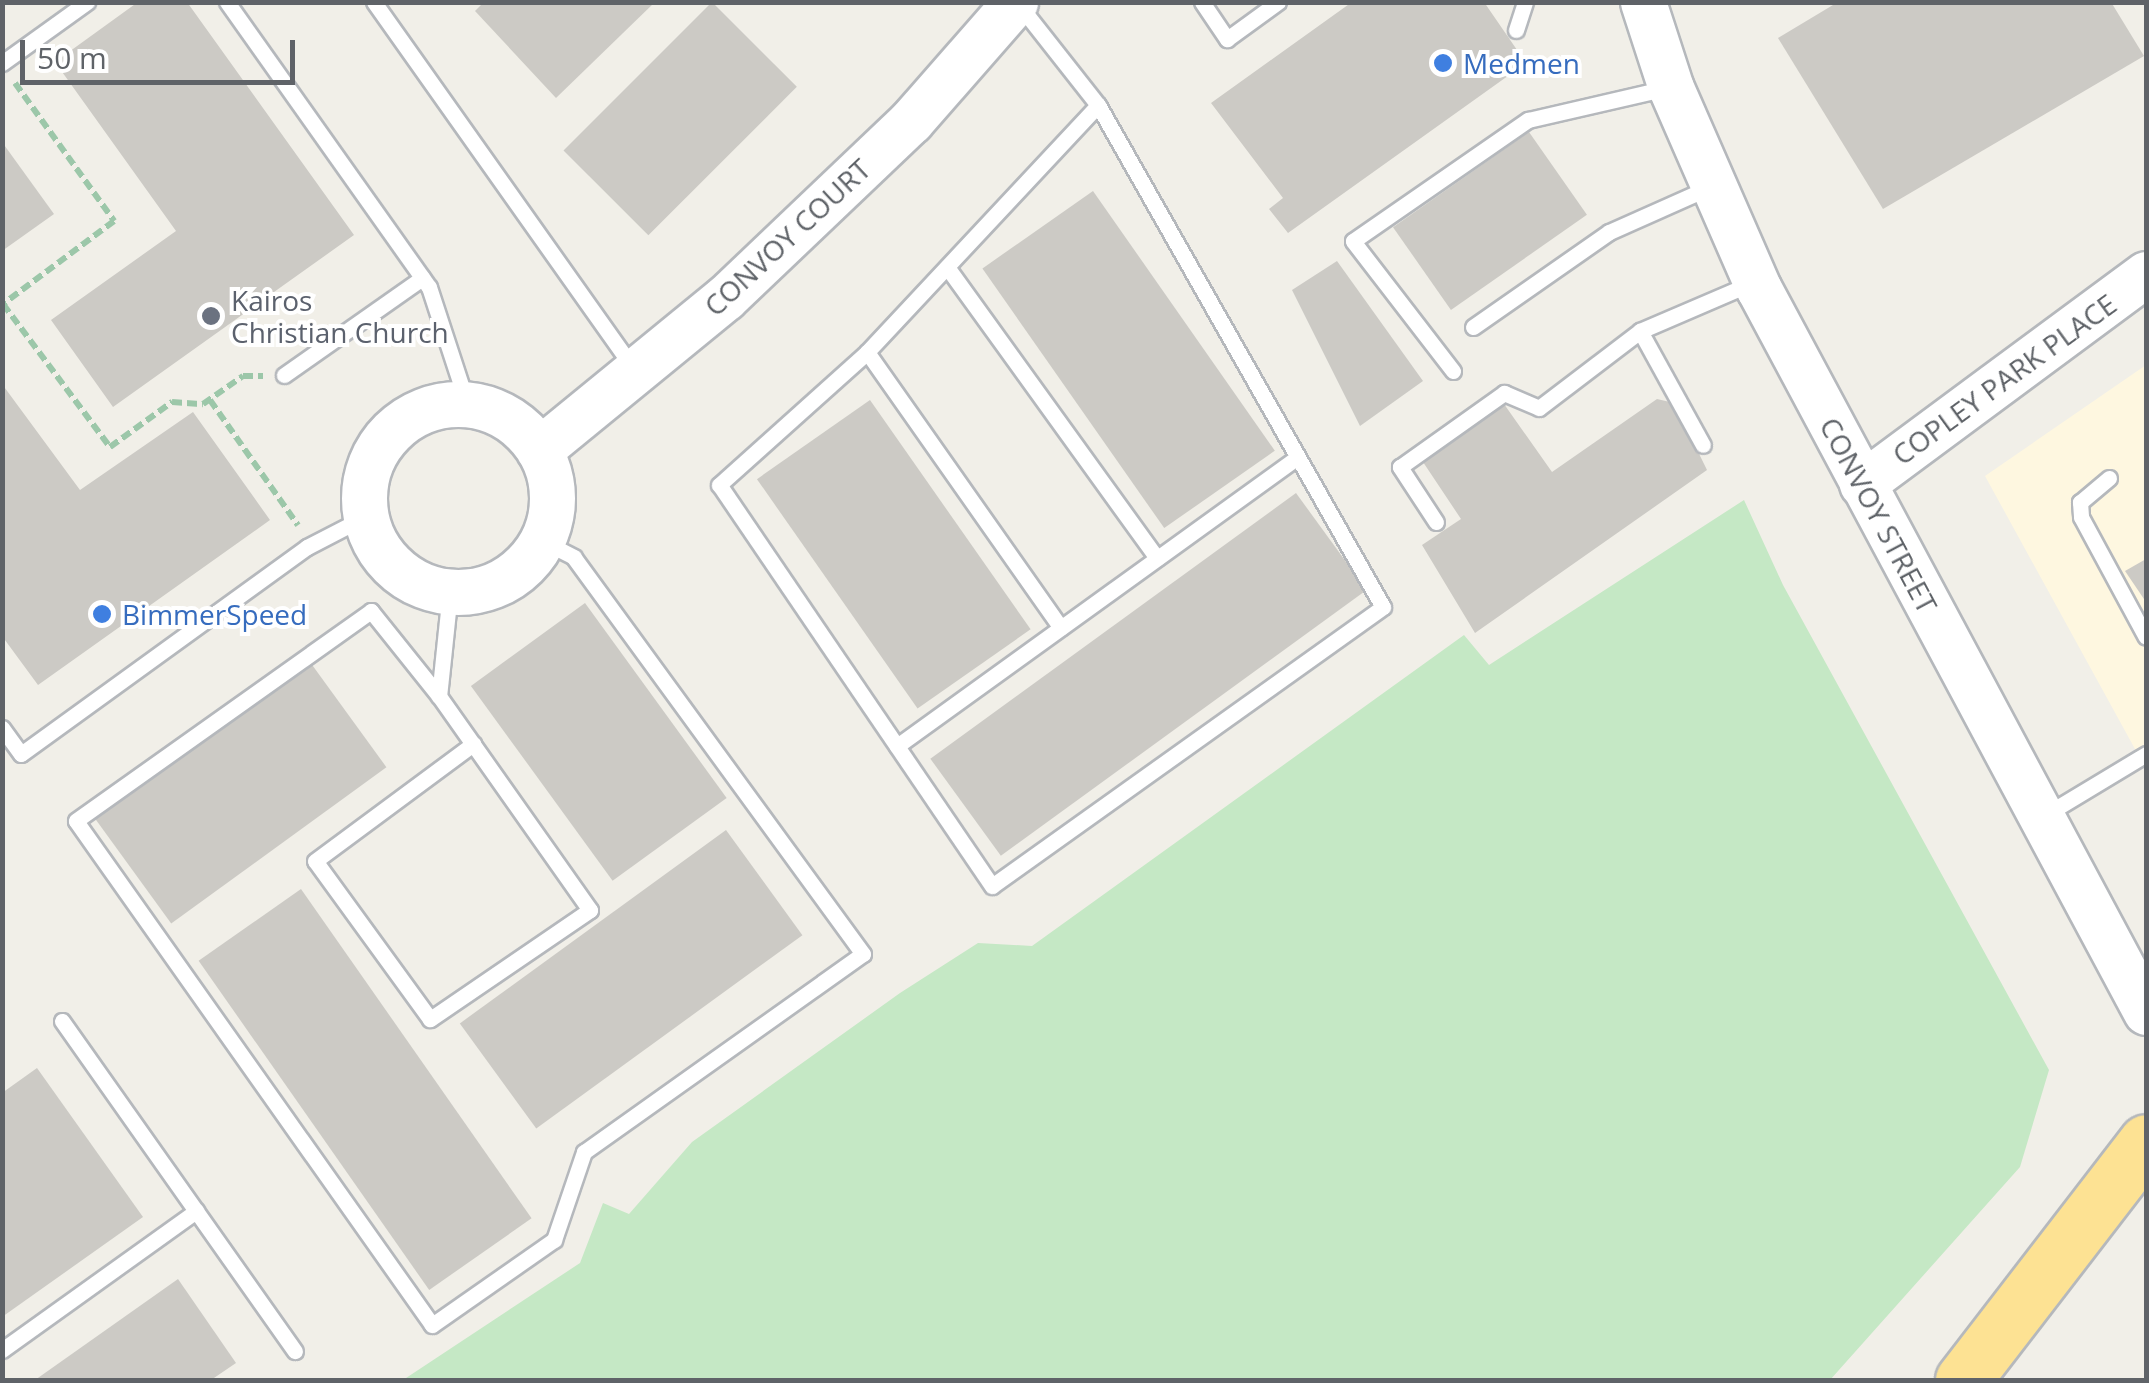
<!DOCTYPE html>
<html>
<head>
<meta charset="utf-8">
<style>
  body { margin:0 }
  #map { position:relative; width:2149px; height:1383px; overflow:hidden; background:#f1efe8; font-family:"Open Sans",sans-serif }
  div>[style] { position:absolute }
  .commercial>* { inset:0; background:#fef7e0 }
  .green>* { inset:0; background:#c5e8c5 }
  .building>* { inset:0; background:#cccac5; transform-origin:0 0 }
  .path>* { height:6px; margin-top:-3px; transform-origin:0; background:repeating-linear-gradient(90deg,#9cc7a9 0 10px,transparent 0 15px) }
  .roads { filter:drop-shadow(2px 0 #b5b8bc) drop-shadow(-2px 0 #b5b8bc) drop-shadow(0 2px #b5b8bc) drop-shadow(0 -2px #b5b8bc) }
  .lane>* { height:15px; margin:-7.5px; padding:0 7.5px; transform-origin:7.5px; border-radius:7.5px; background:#fff }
  .secondary>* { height:45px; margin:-22.5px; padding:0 22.5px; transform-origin:22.5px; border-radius:22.5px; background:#fff }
  .secondary>.ring { margin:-22.5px; padding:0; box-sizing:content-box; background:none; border:45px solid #fff; border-radius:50% }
  .highway>* { height:55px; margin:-27.5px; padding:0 27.5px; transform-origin:27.5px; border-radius:27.5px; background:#fde293 }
  .dots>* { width:28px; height:28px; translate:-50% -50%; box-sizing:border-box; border:5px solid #fff; border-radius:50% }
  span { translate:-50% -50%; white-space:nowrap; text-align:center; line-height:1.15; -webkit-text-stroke:8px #fff; paint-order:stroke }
  .shop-label { font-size:28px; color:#366cbe }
  .left { translate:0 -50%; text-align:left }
  .street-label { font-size:28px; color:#5f6368 }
  .worship-label { font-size:28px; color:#5b616d }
  .frame { position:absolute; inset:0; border:5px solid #5f6368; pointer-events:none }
  .scale { position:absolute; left:20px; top:40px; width:275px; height:45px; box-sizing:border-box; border:5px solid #5f6368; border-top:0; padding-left:12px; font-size:30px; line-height:35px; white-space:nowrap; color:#5f6368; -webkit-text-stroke:8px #fff; paint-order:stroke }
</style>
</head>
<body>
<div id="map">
  <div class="commercial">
    <i style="clip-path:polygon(2146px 365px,2146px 769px,1985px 476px)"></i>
  </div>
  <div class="green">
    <i style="clip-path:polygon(1744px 500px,1783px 585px,2049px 1070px,2020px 1167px,1830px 1380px,403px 1380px,580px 1263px,603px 1203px,629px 1214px,692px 1142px,900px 993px,978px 943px,1032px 946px,1464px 635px,1489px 665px)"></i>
  </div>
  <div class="building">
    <i style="clip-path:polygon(138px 2px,187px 2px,354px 235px,113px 407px,51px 320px,176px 231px,55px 62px)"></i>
    <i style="clip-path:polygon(484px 2px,655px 2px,556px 98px,475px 11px)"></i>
    <i style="left:712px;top:2px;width:120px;height:210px;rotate:45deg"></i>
    <i style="clip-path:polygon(1352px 2px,1484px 2px,1526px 63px,1288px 233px,1269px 209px,1283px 198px,1211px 103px)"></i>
    <i style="clip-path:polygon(1838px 2px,2111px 2px,2144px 56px,1883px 209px,1778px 38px)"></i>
    <i style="left:1529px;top:132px;width:101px;height:166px;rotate:55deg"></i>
    <i style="clip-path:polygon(2px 142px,54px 214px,2px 251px)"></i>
    <i style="left:1093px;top:191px;width:317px;height:135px;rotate:55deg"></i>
    <i style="clip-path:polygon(1337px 261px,1423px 381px,1360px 426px,1292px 290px)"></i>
    <i style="clip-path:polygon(2px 384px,80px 490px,193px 412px,270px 520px,38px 685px,2px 636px)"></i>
    <i style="clip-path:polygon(1657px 399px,1674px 403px,1707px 470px,1475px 633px,1422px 545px,1461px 519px,1423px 462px,1504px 404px,1552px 472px)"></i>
    <i style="left:870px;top:400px;width:280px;height:138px;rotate:55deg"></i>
    <i style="left:1296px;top:493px;width:120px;height:452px;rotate:54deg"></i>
    <i style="clip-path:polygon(2146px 559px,2146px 602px,2125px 571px)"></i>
    <i style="left:585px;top:603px;width:241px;height:141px;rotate:54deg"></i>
    <i style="left:310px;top:662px;width:130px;height:266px;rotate:54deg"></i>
    <i style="left:726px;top:830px;width:130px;height:329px;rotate:54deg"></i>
    <i style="left:301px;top:889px;width:402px;height:125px;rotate:55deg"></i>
    <i style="clip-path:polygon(37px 1068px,143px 1217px,2px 1317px,2px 1093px)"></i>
    <i style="clip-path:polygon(178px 1279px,236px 1363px,211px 1380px,35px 1380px)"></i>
  </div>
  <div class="path">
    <i style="left:15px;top:83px;width:170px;rotate:54.3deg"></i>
    <i style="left:114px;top:221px;width:139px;rotate:143.2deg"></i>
    <i style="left:3px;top:304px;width:179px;rotate:53.2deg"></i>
    <i style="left:110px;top:447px;width:77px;rotate:-36deg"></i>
    <i style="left:172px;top:402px;width:31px;rotate:4deg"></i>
    <i style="left:203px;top:404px;width:49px;rotate:-35deg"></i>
    <i style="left:243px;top:376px;width:20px"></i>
    <i style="left:210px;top:400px;width:153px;rotate:54.9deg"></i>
  </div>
  <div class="roads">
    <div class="lane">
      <i style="left:227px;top:2px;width:349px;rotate:54.7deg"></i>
      <i style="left:429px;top:287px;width:122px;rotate:71.9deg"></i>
      <i style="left:374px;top:2px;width:446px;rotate:54.7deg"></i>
      <i style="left:1202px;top:2px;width:45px;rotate:56deg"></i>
      <i style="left:1227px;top:39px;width:63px;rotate:-36deg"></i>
      <i style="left:1020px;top:6px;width:126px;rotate:51.8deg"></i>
      <i style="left:1098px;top:105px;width:577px;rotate:60.42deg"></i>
      <i style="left:1383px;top:607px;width:480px;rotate:144.5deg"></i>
      <i style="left:992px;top:886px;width:485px;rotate:-124.2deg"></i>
      <i style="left:719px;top:485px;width:199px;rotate:-41.9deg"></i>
      <i style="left:867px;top:352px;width:338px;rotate:-46.9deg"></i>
      <i style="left:1516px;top:30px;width:29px;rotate:-72deg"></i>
      <i style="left:2px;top:63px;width:105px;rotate:-35.7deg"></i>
      <i style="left:947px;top:267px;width:359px;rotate:54.2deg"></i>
      <i style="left:1473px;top:327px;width:166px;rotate:-34.9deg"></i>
      <i style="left:1609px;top:232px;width:111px;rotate:-24deg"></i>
      <i style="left:1640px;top:331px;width:130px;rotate:61.1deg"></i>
      <i style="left:867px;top:352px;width:337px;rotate:54.9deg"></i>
      <i style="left:1453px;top:371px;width:164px;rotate:-127.6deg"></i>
      <i style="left:1353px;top:241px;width:213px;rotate:-34.7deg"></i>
      <i style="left:1528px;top:120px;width:143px;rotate:-13deg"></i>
      <i style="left:284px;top:375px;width:169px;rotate:-35.1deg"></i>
      <i style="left:2109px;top:478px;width:38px;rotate:140deg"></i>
      <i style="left:2080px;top:502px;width:15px;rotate:86deg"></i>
      <i style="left:2081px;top:517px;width:136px;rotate:61.6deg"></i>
      <i style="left:1436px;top:522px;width:66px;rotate:-123.2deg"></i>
      <i style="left:1400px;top:467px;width:128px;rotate:-35.4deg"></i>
      <i style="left:1504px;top:393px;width:38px;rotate:23deg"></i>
      <i style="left:1539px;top:408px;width:127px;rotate:-37.3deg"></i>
      <i style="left:1640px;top:331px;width:122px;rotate:-23.2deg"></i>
      <i style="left:450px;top:592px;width:105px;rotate:96deg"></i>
      <i style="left:439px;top:696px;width:262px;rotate:54.8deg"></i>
      <i style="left:590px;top:910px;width:194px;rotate:145.7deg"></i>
      <i style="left:430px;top:1019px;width:195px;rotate:-126deg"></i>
      <i style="left:315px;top:861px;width:197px;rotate:-36.5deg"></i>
      <i style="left:439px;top:696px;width:109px;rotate:-128.7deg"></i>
      <i style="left:371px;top:611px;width:362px;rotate:144.6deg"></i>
      <i style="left:76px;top:821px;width:617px;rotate:54.76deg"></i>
      <i style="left:432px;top:1325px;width:149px;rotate:-34.9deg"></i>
      <i style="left:554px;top:1240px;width:93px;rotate:-71.2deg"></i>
      <i style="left:584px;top:1152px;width:342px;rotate:-35.4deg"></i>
      <i style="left:863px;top:954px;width:491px;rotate:-126.1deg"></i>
      <i style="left:574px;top:557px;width:36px;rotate:-153deg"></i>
      <i style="left:2px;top:728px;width:32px;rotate:54deg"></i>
      <i style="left:21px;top:754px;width:353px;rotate:-35.9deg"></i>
      <i style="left:307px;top:547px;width:65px;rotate:-27.3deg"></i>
      <i style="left:897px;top:746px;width:494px;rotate:-35.8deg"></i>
      <i style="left:2045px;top:815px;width:118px;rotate:-31.1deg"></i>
      <i style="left:62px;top:1021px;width:404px;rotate:54.8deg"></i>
      <i style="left:2px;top:1350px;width:239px;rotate:-35.6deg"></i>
    </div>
    <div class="secondary">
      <i style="left:1643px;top:2px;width:90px;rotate:72deg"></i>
      <i style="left:1671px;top:88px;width:219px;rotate:66.4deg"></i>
      <i style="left:1759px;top:289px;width:820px;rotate:61.84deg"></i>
      <i class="ring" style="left:364px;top:404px;width:143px;height:143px"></i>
      <i style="left:539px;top:450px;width:240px;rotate:-39.3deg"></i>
      <i style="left:725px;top:298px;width:257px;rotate:-43.6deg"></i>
      <i style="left:911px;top:121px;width:158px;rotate:-48.8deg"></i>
      <i style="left:1862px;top:484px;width:353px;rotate:-36.5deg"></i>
    </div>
    <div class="highway">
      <i style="left:1963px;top:1380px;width:300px;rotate:-52.4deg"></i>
    </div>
  </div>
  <div class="dots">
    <i style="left:1443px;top:63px;background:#3f7fe0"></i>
    <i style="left:211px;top:316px;background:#6b7280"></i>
    <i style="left:102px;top:614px;background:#3f7fe0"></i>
  </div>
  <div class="shop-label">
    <span class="left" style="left:1463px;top:63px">Medmen</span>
    <span class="left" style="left:122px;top:614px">BimmerSpeed</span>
  </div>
  <div class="street-label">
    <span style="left:787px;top:237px;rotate:-43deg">CONVOY COURT</span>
    <span style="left:2004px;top:379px;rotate:-36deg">COPLEY PARK PLACE</span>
    <span style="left:1879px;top:515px;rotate:62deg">CONVOY STREET</span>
  </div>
  <div class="worship-label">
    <span class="left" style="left:231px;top:316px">Kairos<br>Christian Church</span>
  </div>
  <div class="frame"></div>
  <div class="scale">50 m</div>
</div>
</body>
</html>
